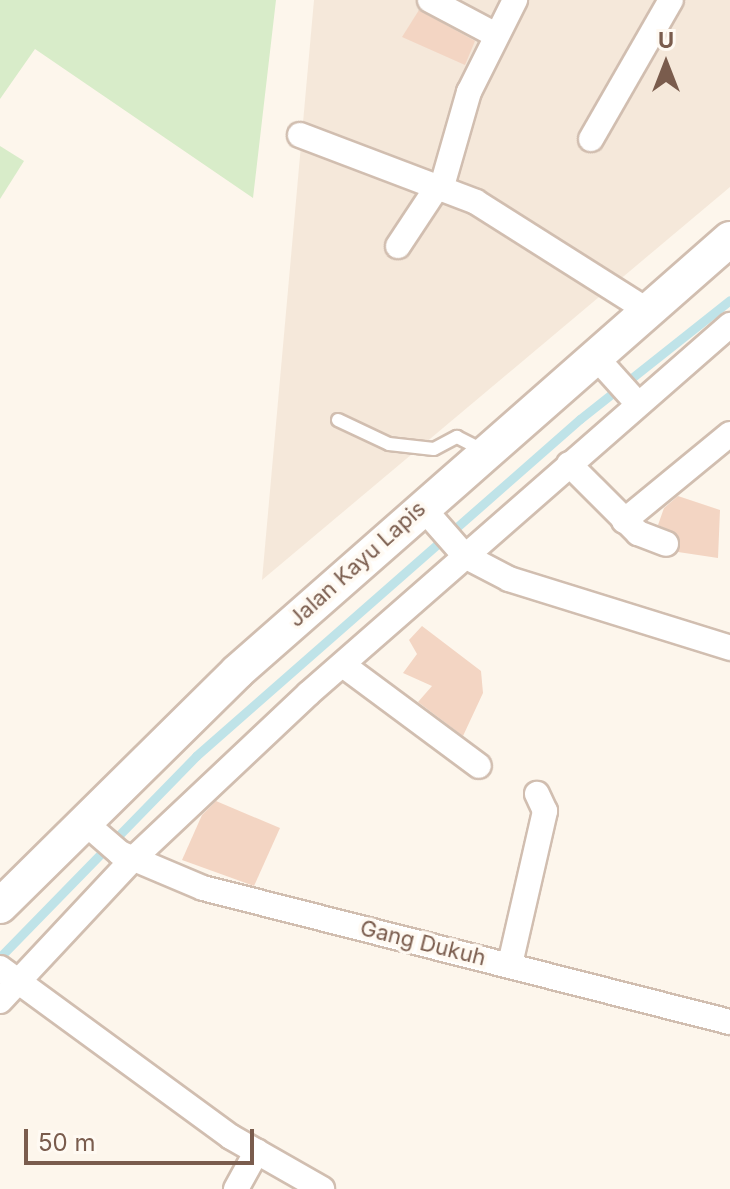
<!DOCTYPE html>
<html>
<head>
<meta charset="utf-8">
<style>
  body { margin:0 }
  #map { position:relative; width:730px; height:1189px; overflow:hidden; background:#fdf6ec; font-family:Inter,sans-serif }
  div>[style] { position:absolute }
  .residential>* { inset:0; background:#f5e8da }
  .green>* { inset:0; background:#d8ecc9 }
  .stream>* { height:9px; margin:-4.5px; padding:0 4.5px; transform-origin:4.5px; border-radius:4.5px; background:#bfe3e8 }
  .building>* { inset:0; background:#f3d5c3 }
  .roads { filter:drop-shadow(2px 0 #d1beb0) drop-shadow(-2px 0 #d1beb0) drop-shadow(0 2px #d1beb0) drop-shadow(0 -2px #d1beb0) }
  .lane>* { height:12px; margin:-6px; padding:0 6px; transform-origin:6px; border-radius:6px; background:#fff }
  .street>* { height:24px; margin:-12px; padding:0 12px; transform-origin:12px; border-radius:12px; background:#fff }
  .secondary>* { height:34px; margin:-17px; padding:0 17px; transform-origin:17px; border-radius:17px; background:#fff }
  span { translate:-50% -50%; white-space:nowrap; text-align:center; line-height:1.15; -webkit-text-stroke:7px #fffaf3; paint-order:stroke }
  .street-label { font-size:22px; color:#7a5c4d }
  .north { position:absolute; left:626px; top:24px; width:80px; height:80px; -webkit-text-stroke:6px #fffaf3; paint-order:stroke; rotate:0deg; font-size:22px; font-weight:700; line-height:32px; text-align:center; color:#7a5c4d }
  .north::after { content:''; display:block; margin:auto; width:28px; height:36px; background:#7a5c4d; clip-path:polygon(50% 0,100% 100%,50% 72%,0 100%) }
  .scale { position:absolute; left:24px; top:1129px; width:230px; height:36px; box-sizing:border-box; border:4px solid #7a5c4d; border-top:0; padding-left:10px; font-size:24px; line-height:28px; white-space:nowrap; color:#7a5c4d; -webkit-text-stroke:6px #fffaf3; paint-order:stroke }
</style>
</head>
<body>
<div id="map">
  <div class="residential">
    <i style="clip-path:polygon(314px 0,730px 0,730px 187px,262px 580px)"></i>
  </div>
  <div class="green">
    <i style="clip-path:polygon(0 0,276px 0,253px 198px,35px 49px,0 99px)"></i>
    <i style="clip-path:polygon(0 146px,24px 161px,0 199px)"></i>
  </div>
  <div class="stream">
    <i style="left:0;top:957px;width:281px;rotate:-45.7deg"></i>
    <i style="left:196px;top:756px;width:511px;rotate:-41.27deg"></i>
    <i style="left:580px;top:419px;width:191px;rotate:-38.4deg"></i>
  </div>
  <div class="building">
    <i style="clip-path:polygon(419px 10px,475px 41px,465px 65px,402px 37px)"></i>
    <i style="clip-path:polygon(678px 496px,720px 510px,718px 558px,678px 552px,678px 535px,658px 525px,664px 508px)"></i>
    <i style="clip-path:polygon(422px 626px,481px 671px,483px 693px,463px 736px,418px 702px,432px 686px,403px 673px,417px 654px,409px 640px)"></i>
    <i style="clip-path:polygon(216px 801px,280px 828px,254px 886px,182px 860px,202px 815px)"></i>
  </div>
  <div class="roads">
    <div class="lane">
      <i style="left:338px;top:420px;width:56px;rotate:25.2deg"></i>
      <i style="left:389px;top:444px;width:45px;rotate:6.3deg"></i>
      <i style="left:434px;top:449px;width:26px;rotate:-28deg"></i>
      <i style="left:457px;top:437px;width:31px;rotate:27deg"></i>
    </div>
    <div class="street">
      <i style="left:430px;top:0;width:72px;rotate:28deg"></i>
      <i style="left:300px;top:135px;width:188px;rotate:20.8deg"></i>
      <i style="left:476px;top:202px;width:200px;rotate:32.3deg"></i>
      <i style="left:591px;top:139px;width:160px;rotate:-60.1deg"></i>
      <i style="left:442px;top:186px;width:98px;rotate:-74deg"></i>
      <i style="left:469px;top:92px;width:103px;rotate:-63.4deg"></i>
      <i style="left:398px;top:246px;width:74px;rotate:-56.5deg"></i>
      <i style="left:593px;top:354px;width:67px;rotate:48deg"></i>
      <i style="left:569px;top:464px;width:98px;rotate:45deg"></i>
      <i style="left:638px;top:533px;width:30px;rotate:21deg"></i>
      <i style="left:422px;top:507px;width:65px;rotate:48.7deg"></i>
      <i style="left:465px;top:556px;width:50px;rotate:27.6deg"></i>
      <i style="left:509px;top:579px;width:232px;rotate:17.3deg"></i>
      <i style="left:624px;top:521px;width:137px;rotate:-39.4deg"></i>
      <i style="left:343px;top:665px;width:169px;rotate:36.6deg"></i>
      <i style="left:83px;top:821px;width:49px;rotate:40.9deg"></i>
      <i style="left:120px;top:853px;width:90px;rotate:22.9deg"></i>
      <i style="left:203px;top:888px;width:544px;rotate:14.27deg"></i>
      <i style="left:510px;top:964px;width:157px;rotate:-77.1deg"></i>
      <i style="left:545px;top:811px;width:19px;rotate:-115deg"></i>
      <i style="left:0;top:968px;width:286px;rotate:36.2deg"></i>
      <i style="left:231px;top:1137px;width:105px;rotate:29.7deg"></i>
      <i style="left:0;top:1001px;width:195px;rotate:-46.9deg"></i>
      <i style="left:133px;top:859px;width:241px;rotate:-43.3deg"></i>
      <i style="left:308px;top:694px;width:561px;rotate:-41.17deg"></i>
      <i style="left:236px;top:1189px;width:43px;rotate:-61.1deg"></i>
    </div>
    <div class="secondary">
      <i style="left:0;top:906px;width:333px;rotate:-44.6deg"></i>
      <i style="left:237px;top:672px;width:656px;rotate:-41.29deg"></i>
    </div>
  </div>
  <div class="street-label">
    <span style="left:357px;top:564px;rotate:-42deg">Jalan Kayu Lapis</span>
    <span style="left:423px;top:943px;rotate:14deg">Gang Dukuh</span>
  </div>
  <div class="north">U</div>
  <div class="scale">50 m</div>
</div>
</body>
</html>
